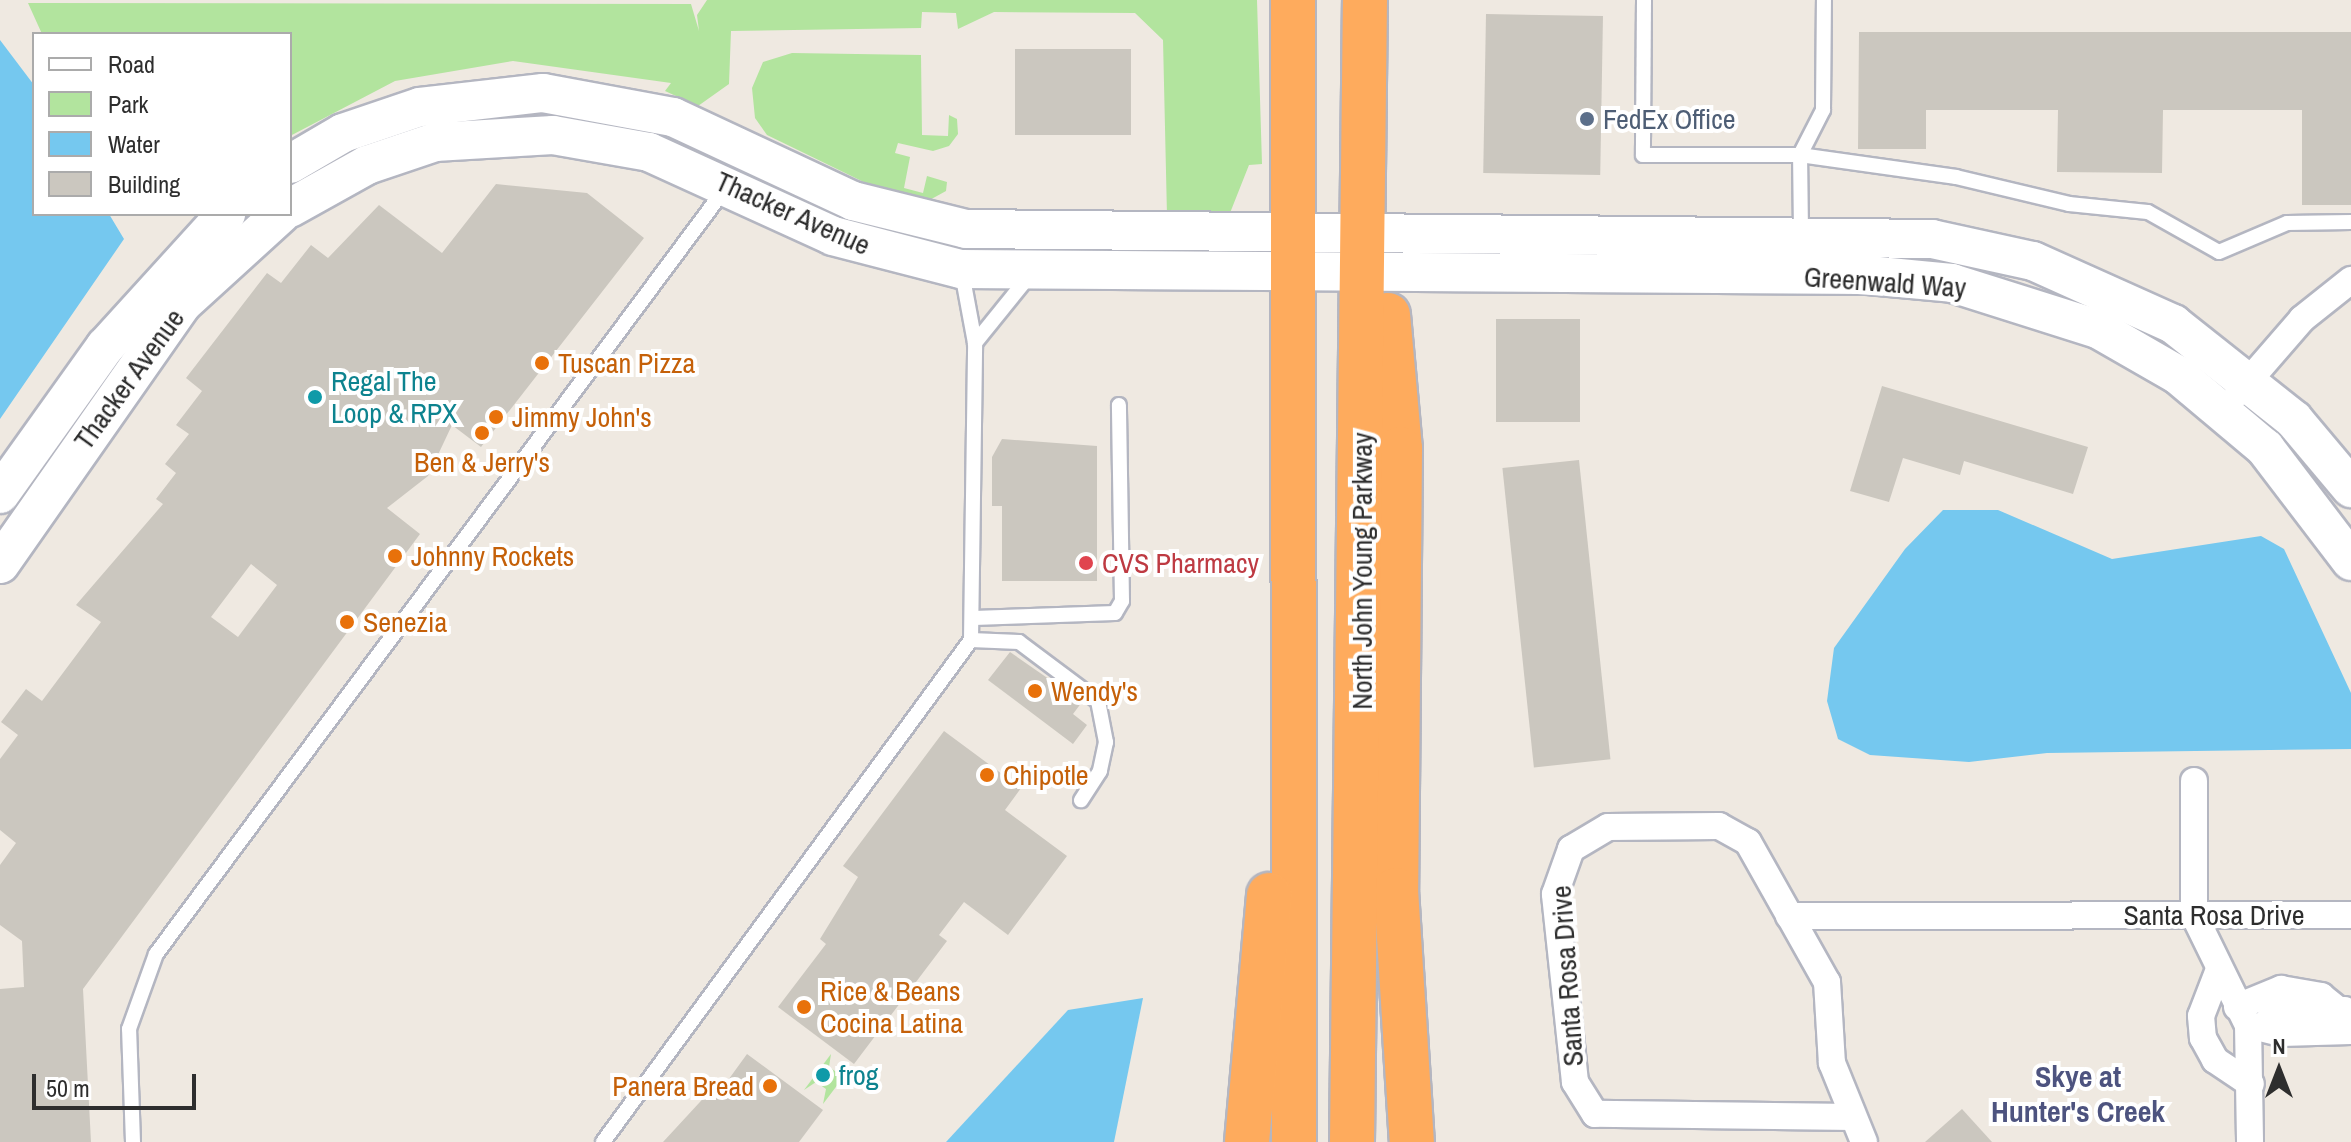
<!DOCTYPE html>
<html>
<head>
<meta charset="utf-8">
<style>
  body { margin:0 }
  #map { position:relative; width:2351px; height:1142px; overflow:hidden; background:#efe9e1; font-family:"Archivo Narrow",sans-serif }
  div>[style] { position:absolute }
  .green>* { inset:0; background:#b2e49e }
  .water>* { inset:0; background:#75c8ef }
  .building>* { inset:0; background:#cbc7bf; transform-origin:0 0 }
  .roads { filter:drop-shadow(2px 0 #b4b6c1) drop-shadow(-2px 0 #b4b6c1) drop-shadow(0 2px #b4b6c1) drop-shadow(0 -2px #b4b6c1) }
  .lane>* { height:14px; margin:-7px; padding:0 7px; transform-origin:7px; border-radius:7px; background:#fff }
  .street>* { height:26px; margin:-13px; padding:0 13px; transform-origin:13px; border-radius:13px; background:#fff }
  .secondary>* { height:38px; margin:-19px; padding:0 19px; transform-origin:19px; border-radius:19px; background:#fff }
  .highway>* { height:44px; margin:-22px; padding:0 22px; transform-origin:22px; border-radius:22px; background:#feab5d }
  .dots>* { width:22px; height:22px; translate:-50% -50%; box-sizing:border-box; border:4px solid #fff; border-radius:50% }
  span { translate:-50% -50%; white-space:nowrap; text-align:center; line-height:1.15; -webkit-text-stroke:8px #fff; paint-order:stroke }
  .service-label { font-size:28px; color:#4e5e75 }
  .left { translate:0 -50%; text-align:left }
  .street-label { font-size:28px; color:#2e2e2e }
  .food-label { font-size:28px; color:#c56008 }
  .right { translate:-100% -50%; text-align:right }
  .culture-label { font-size:28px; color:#0d838f }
  .health-label { font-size:28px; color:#be3a42 }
  .neighbourhood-label { font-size:30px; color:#4d537f; font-weight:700 }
  .legend { position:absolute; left:32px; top:32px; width:260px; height:184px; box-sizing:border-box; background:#fff; border:2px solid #ababab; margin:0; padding:10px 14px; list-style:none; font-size:24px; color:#2e2e2e }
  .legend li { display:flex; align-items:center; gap:16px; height:40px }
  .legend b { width:40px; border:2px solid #ababab }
  .north { position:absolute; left:2239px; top:1030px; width:80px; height:80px; -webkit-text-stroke:6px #fff; paint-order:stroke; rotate:0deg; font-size:22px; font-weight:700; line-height:32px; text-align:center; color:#2e2e2e }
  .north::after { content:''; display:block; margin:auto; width:28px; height:36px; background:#2e2e2e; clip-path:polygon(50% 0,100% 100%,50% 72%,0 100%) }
  .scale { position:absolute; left:32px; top:1074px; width:164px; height:36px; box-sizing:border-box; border:4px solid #2e2e2e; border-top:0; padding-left:10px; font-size:24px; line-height:28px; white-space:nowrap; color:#2e2e2e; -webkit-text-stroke:6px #fff; paint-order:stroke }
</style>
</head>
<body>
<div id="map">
  <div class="green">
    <i style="clip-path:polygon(707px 0,1257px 0,1262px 164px,1249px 165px,1230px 213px,1167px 216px,1163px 40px,1135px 13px,994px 12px,958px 29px,956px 13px,922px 12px,921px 28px,731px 31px,729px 84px,698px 106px,665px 91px,671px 83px,513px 61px,395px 81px,290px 136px,290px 34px,42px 34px,28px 3px,691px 4px,699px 31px,697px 15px)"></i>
    <i style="clip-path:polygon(792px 53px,921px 55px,922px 135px,948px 136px,949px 115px,957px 119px,958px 134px,949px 146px,933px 151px,898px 143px,895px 153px,910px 157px,904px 188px,923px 193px,927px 176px,947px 182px,946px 191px,926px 202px,874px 187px,767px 135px,755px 118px,752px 88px,763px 62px)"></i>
    <i style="clip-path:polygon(831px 1054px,829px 1067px,838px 1073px,851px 1067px,823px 1104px,826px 1089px,816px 1082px,804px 1090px)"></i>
  </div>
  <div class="water">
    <i style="clip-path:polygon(0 40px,34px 85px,34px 214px,109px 214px,124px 239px,0 419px)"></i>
    <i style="clip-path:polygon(1943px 510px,1998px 510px,2112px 559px,2261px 536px,2284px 549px,2351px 693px,2351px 749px,2047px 753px,1969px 762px,1870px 755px,1838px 739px,1827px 701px,1834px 648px,1905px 549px)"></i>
    <i style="clip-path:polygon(1143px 998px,1114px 1142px,946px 1142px,1068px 1010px)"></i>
  </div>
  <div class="building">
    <i style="left:1486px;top:14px;width:117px;height:159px;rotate:1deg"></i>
    <i style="clip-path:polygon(1859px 32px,2351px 32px,2351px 205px,2302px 205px,2302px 110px,2163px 110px,2162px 173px,2057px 172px,2058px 110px,1926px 110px,1926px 149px,1858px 149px)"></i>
    <i style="left:1015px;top:49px;width:116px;height:86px"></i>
    <i style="clip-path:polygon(evenodd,496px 184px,587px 193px,644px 238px,481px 447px,452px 425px,428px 476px,387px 508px,420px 534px,83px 989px,91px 1142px,0 1142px,0 989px,24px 987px,22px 941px,0 925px,0 865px,16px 843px,0 830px,0 759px,18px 735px,1px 722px,26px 689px,42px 701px,101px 622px,76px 605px,163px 504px,156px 499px,176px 473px,165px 464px,189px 434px,176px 425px,202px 391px,186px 378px,267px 273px,281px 283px,311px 245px,328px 258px,379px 205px,442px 253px,496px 184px,251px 564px,277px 585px,238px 637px,211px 617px,251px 564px)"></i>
    <i style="left:1496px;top:319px;width:84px;height:103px"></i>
    <i style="clip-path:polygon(1882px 386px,2088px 447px,2073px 494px,1964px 461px,1960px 475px,1903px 458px,1889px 502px,1850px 491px)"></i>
    <i style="clip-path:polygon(1002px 439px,1097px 446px,1097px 581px,1002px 581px,1002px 506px,992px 506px,992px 457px)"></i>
    <i style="left:1579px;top:460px;width:301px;height:77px;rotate:84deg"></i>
    <i style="clip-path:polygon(1010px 652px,1082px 702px,1073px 714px,1087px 725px,1073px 744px,988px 680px)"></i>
    <i style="clip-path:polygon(944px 731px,1021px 788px,1005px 810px,1067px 856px,1008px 935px,964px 902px,939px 935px,947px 941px,854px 1064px,778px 1007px,826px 944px,820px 939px,858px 877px,843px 866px)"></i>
    <i style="clip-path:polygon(747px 1054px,823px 1110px,799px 1142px,663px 1142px,711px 1090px,718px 1094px)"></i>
    <i style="clip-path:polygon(1962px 1109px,1992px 1142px,1925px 1142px)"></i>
  </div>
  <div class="roads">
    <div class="lane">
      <i style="left:1644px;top:0;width:155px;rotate:90.4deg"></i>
      <i style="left:1643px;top:155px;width:157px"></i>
      <i style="left:1800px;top:155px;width:158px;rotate:8deg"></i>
      <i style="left:1956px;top:177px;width:116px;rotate:13.4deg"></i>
      <i style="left:2069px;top:204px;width:79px;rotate:5.8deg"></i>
      <i style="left:2148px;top:212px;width:81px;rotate:29.4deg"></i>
      <i style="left:2219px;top:252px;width:74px;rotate:-23.1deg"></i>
      <i style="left:2287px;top:223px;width:64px;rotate:-0.9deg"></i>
      <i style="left:1801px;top:233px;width:78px;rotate:-90.7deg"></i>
      <i style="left:1800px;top:155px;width:51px;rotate:-62.9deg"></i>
      <i style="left:1823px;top:110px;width:110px;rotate:-89.5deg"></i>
      <i style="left:975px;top:343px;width:86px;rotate:-51.1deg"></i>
      <i style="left:974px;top:618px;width:141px;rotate:-2deg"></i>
      <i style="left:1115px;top:613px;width:14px;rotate:-60deg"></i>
      <i style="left:1122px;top:601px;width:196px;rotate:-90.9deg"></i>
      <i style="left:971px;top:640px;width:48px;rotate:2.4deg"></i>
      <i style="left:1019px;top:642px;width:99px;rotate:36.8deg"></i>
      <i style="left:1098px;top:701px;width:42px;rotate:79deg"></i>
      <i style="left:1106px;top:742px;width:30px;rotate:102deg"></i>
      <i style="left:1100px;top:771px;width:35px;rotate:123deg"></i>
      <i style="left:133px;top:1142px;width:113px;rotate:-92deg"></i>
      <i style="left:129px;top:1029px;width:80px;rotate:-70.2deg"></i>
      <i style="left:156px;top:954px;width:952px;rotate:-53.37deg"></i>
      <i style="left:603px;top:1142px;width:622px;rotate:-53.76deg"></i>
      <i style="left:971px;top:640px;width:297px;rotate:-89.2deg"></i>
      <i style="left:975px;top:343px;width:71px;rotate:-100.5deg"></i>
    </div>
    <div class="street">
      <i style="left:2238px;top:393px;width:98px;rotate:-49.1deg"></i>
      <i style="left:2302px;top:319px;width:63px;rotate:-38.5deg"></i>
      <i style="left:2194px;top:781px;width:134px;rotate:90deg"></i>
      <i style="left:2194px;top:915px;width:123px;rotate:63.9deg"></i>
      <i style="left:2248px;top:1025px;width:117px;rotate:89deg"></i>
      <i style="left:1789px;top:916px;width:562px;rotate:-0.1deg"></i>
      <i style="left:2218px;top:972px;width:47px;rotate:111.1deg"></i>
      <i style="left:2201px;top:1016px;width:22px;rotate:85deg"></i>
      <i style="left:2203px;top:1038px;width:25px;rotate:61deg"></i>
      <i style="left:2215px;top:1060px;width:43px;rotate:33.7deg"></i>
      <i style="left:2237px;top:1007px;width:48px;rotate:-22.2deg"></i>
      <i style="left:2281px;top:989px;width:41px;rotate:9.9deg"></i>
      <i style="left:2321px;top:996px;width:22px;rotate:39deg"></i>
      <i style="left:2265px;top:1024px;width:17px;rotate:-45deg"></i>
      <i style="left:2277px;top:1012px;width:68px;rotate:-1.7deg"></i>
      <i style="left:2248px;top:1025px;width:34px;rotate:14deg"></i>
      <i style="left:2281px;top:1033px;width:70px;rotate:-1.6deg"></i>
      <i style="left:1853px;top:1117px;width:258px;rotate:-179.3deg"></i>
      <i style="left:1595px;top:1114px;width:38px;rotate:-122deg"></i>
      <i style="left:1575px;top:1082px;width:189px;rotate:-96.1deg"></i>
      <i style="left:1555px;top:894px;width:48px;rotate:-70.4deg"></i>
      <i style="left:1571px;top:849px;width:43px;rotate:-30.7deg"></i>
      <i style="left:1608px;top:827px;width:111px;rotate:-0.5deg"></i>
      <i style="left:1719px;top:826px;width:33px;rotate:29deg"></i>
      <i style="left:1748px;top:842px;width:161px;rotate:60.6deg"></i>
      <i style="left:1827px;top:982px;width:81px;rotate:86.5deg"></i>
      <i style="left:1832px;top:1063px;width:85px;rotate:67.9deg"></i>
    </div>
    <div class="secondary">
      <i style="left:290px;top:164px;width:61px;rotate:-30.3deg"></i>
      <i style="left:343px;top:133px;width:81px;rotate:-18.7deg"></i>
      <i style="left:420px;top:107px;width:124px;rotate:-6.5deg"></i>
      <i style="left:543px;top:93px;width:132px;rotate:10.5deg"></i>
      <i style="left:673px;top:117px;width:199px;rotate:25deg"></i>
      <i style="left:853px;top:201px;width:116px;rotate:13.9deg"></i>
      <i style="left:966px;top:229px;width:966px;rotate:0.59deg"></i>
      <i style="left:1932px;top:239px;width:103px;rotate:12.3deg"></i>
      <i style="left:2033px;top:261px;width:154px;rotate:24.2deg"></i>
      <i style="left:2173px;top:324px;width:154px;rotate:38.4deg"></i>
      <i style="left:2294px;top:420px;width:89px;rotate:50deg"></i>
      <i style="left:290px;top:208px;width:88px;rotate:-29.2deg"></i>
      <i style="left:367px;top:165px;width:72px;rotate:-18.7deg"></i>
      <i style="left:435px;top:142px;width:118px;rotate:-3.4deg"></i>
      <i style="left:553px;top:135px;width:97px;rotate:10deg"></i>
      <i style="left:649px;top:152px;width:202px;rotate:24.5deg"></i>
      <i style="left:833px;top:236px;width:132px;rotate:14.5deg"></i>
      <i style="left:961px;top:269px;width:907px;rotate:0.38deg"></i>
      <i style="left:1868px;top:275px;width:84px;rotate:5.4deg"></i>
      <i style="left:1952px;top:283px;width:153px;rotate:17.5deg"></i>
      <i style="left:2098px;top:329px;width:92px;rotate:29.9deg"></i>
      <i style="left:2178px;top:375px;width:114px;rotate:40deg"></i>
      <i style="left:2265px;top:448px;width:142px;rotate:52.7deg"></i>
      <i style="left:0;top:494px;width:181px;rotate:-54.5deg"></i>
      <i style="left:105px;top:347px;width:180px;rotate:-47.7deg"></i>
      <i style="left:0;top:564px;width:317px;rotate:-55deg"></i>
      <i style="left:182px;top:304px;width:134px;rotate:-42.3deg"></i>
    </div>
    <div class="highway">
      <i style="left:1293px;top:0;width:1142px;rotate:89.95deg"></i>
      <i style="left:1388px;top:315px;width:135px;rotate:84.9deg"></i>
      <i style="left:1400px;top:449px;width:441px;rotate:90.5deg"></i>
      <i style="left:1396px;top:890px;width:253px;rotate:86.4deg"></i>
      <i style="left:1247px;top:1142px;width:248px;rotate:-84.9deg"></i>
      <i style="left:1352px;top:1142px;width:1142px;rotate:-89.35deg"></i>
    </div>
  </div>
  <div class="dots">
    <i style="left:1587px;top:119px;background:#5c6f8a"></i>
    <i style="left:542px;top:363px;background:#e8710a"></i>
    <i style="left:315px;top:397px;background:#0f9aa8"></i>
    <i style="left:496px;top:417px;background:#e8710a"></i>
    <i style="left:482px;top:433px;background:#e8710a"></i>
    <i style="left:395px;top:556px;background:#e8710a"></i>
    <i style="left:1086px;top:563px;background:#e0444e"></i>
    <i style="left:347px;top:622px;background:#e8710a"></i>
    <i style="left:1035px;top:691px;background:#e8710a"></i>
    <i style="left:987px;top:775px;background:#e8710a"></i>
    <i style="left:804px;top:1007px;background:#e8710a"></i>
    <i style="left:823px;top:1075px;background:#0f9aa8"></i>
    <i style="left:770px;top:1086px;background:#e8710a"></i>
  </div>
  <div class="service-label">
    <span class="left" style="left:1603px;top:119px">FedEx Office</span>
  </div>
  <div class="street-label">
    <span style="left:793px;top:213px;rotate:24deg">Thacker Avenue</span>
    <span style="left:1885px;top:282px;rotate:4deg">Greenwald Way</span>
    <span style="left:129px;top:379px;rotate:-54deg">Thacker Avenue</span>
    <span style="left:1362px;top:571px;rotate:-90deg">North John Young Parkway</span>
    <span style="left:2214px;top:915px">Santa Rosa Drive</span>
    <span style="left:1567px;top:976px;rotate:-94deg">Santa Rosa Drive</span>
  </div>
  <div class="food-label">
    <span class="left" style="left:558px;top:363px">Tuscan Pizza</span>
    <span class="left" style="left:512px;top:417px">Jimmy John's</span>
    <span style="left:482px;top:462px">Ben &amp; Jerry's</span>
    <span class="left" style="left:411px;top:556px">Johnny Rockets</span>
    <span class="left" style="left:363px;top:622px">Senezia</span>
    <span class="left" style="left:1051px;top:691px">Wendy's</span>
    <span class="left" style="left:1003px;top:775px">Chipotle</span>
    <span class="left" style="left:820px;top:1007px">Rice &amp; Beans<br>Cocina Latina</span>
    <span class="right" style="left:754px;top:1086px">Panera Bread</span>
  </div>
  <div class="culture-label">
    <span class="left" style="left:331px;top:397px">Regal The<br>Loop &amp; RPX</span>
    <span class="left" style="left:839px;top:1075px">frog</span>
  </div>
  <div class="health-label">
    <span class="left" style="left:1102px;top:563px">CVS Pharmacy</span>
  </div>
  <div class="neighbourhood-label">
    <span style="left:2078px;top:1093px">Skye at<br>Hunter's Creek</span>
  </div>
  <ul class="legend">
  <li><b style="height:10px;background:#fff"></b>Road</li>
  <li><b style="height:22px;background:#b2e49e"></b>Park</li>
  <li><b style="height:22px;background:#75c8ef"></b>Water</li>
  <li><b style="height:22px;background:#cbc7bf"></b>Building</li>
  </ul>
  <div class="north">N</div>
  <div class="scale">50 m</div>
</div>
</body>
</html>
